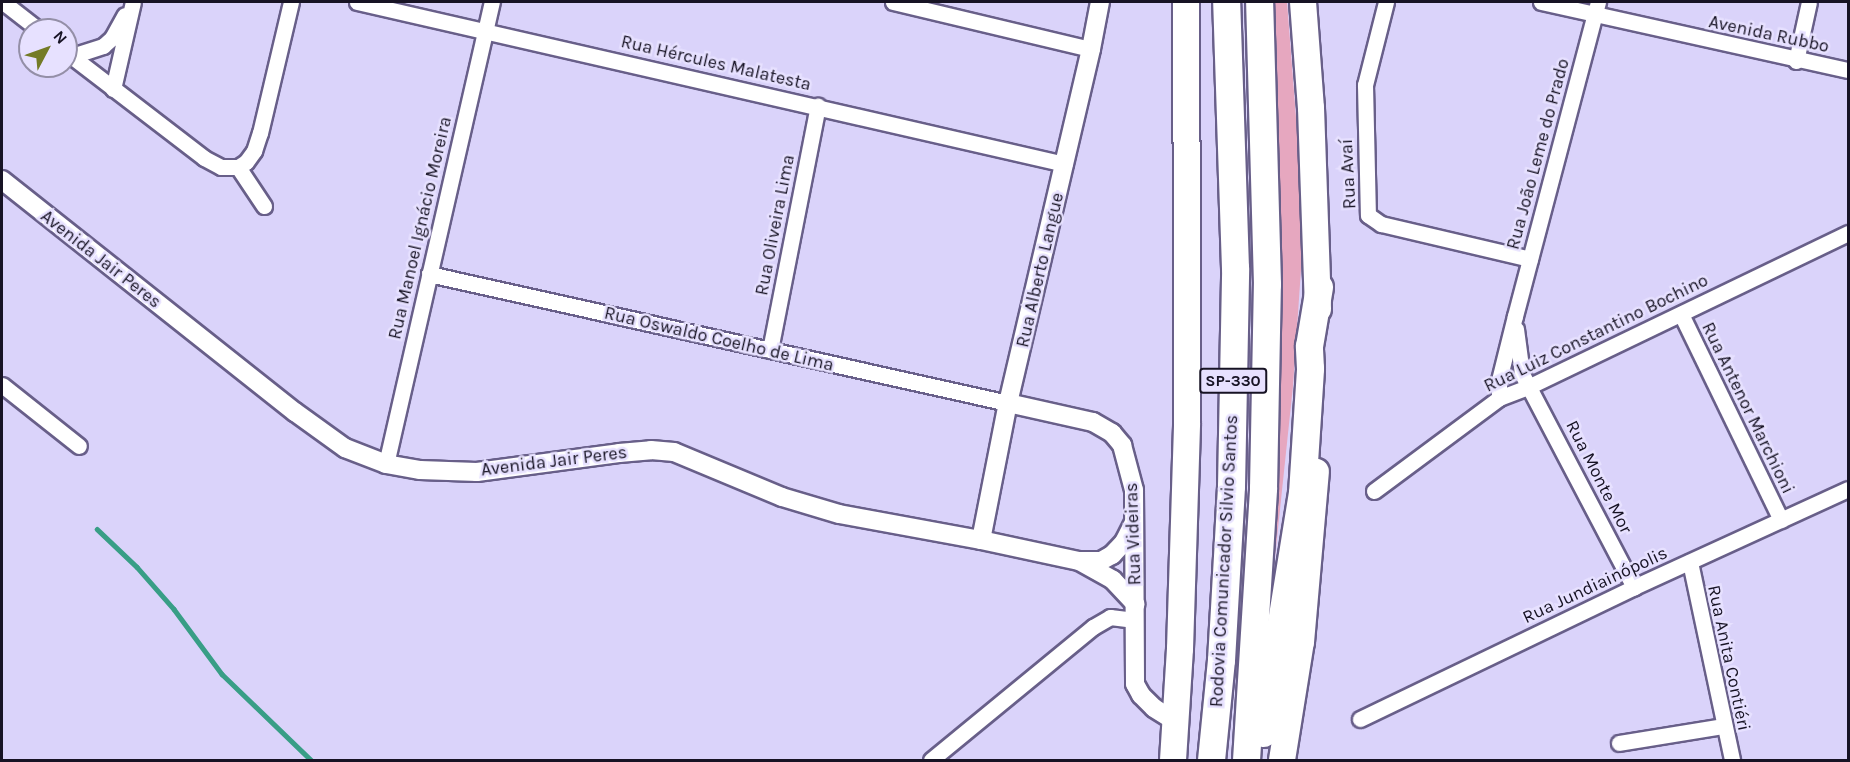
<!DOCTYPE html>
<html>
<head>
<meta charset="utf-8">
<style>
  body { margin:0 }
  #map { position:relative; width:1850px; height:762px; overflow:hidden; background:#dad3fa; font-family:Karla,sans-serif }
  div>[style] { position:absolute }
  .green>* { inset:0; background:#e6a7bf }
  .stream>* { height:4.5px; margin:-2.25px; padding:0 2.25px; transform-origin:2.25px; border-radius:2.25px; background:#389e86 }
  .roads { filter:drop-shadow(2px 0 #685f89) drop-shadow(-2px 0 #685f89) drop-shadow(0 2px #685f89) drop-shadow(0 -2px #685f89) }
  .minor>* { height:15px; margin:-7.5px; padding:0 7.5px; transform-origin:7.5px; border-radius:7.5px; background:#fff }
  .tertiary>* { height:18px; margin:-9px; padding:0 9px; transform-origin:9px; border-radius:9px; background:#fff }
  .trunk>* { height:26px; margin:-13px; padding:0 13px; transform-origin:13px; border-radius:13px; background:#fff }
  .motorway>* { height:27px; margin:-13.5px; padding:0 13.5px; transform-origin:13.5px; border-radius:13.5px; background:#fff }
  span { translate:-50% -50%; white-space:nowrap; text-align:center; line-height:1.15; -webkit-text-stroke:5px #e7e1ff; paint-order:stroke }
  .shield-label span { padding:2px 4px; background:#e7e1ff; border:2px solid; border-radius:4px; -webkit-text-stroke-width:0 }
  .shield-label { font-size:16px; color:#171324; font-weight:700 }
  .street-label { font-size:18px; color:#171324 }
  .frame { position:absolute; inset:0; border:3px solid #171324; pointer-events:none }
  .north { position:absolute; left:18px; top:18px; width:60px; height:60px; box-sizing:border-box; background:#e7e1ff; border:2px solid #948fa7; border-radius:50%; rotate:49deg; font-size:16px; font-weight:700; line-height:24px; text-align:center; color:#171324 }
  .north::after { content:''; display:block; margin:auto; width:21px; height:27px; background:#747b26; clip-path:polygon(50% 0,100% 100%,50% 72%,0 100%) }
</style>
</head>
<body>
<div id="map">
  <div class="green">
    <i style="clip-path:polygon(1268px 2px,1287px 2px,1299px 156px,1302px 255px,1293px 386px,1275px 557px,1270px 542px)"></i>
  </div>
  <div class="stream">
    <i style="left:97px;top:529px;width:55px;rotate:43.5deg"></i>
    <i style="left:137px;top:567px;width:56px;rotate:48.6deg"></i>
    <i style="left:174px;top:609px;width:81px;rotate:53.6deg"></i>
    <i style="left:222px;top:674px;width:124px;rotate:44deg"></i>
  </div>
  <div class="roads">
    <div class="minor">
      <i style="left:3px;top:2px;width:46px;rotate:37.9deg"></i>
      <i style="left:357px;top:2px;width:726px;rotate:12.89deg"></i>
      <i style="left:893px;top:2px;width:204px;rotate:13.4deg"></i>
      <i style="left:1386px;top:2px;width:86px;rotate:104.2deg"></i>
      <i style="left:1365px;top:85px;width:130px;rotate:88.7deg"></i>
      <i style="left:1368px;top:215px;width:16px;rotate:35deg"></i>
      <i style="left:1381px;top:224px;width:153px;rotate:13.2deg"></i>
      <i style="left:1541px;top:2px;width:314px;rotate:12.5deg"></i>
      <i style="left:66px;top:52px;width:174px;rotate:37.5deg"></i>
      <i style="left:204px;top:158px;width:19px;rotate:28deg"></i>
      <i style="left:221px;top:167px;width:17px"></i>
      <i style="left:72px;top:56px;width:33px;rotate:-18deg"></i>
      <i style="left:103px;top:46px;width:12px;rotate:-42deg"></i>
      <i style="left:112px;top:38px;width:26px;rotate:-61deg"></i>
      <i style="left:1796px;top:61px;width:60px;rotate:-77.6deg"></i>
      <i style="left:113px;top:89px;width:89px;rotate:-77.1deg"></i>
      <i style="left:238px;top:167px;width:9px;rotate:-32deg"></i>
      <i style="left:246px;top:162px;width:14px;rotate:-54deg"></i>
      <i style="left:254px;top:151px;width:19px;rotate:-72deg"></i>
      <i style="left:260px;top:133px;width:135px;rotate:-76.7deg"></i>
      <i style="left:238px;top:167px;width:47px;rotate:56.3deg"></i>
      <i style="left:429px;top:274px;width:593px;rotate:12.56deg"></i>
      <i style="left:1681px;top:314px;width:229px;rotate:64.1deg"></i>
      <i style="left:1516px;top:329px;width:45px;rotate:82.4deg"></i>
      <i style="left:1522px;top:374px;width:241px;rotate:62.3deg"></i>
      <i style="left:770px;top:350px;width:249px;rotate:-78.9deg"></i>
      <i style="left:2px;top:385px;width:98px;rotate:38.4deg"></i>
      <i style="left:1499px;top:398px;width:18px;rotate:-90deg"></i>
      <i style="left:1499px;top:380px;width:66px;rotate:-76deg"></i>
      <i style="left:1515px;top:316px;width:325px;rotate:-75.2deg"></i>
      <i style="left:386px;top:464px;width:474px;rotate:-77.1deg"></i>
      <i style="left:1374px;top:491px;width:156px;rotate:-36.6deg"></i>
      <i style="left:1499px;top:398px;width:33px;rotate:-21deg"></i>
      <i style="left:1530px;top:386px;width:353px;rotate:-25.7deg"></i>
      <i style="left:1690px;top:562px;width:202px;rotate:78deg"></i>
      <i style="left:1360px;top:719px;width:304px;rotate:-25.7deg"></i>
      <i style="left:1634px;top:587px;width:235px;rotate:-24.6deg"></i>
      <i style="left:1619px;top:743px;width:105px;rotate:-9.3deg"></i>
      <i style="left:931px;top:760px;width:210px;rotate:-39.4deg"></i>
      <i style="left:1093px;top:627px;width:20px;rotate:-30deg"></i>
      <i style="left:1110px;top:617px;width:25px;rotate:7deg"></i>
    </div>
    <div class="tertiary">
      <i style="left:2px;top:180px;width:374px;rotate:38.4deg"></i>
      <i style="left:295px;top:412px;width:62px;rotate:35.8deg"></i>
      <i style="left:345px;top:448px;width:44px;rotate:21.3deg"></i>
      <i style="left:386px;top:464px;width:35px;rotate:10deg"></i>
      <i style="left:420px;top:470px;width:57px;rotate:2deg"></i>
      <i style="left:477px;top:472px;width:143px;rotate:-7.6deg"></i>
      <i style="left:619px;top:453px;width:32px;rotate:-5deg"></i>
      <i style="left:651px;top:450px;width:23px;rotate:5deg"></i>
      <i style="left:674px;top:452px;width:117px;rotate:22.6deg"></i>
      <i style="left:782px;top:497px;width:59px;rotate:16.6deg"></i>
      <i style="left:839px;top:514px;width:144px;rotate:10.4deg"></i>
      <i style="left:981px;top:540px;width:100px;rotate:12.1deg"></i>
      <i style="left:1079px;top:561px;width:39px;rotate:29deg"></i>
      <i style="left:1113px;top:580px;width:33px;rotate:47deg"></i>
      <i style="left:1008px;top:403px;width:87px;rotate:12.6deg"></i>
      <i style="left:1093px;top:422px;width:22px;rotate:30deg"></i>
      <i style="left:1112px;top:433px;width:16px;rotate:50deg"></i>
      <i style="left:1122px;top:445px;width:47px;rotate:75.1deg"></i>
      <i style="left:1134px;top:490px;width:194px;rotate:89.7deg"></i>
      <i style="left:1135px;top:684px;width:13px;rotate:61deg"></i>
      <i style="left:1141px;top:695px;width:18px;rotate:45deg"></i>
      <i style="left:1154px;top:708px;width:26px;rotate:32deg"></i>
      <i style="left:981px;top:540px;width:140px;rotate:-78.9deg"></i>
      <i style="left:1008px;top:403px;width:364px;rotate:-76.8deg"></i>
      <i style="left:1091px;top:49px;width:48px;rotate:-79.2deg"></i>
      <i style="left:1081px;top:561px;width:20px"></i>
      <i style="left:1101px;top:561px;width:13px;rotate:-29deg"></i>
      <i style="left:1112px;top:555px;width:18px;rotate:-47deg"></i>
      <i style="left:1124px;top:542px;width:20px;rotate:-63deg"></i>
    </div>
    <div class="trunk">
      <i style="left:1303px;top:2px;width:106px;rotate:85.7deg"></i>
      <i style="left:1311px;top:108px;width:201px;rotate:88deg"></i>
      <i style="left:1173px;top:760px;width:111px;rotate:-86.4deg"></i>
      <i style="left:1180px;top:649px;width:226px;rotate:-88.2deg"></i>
      <i style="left:1187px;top:423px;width:421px;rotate:-90.1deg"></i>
      <i style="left:1282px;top:760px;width:120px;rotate:-80.9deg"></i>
      <i style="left:1301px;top:642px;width:171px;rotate:-85deg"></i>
    </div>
    <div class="motorway">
      <i style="left:1263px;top:733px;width:243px;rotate:-80.8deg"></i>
      <i style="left:1302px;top:493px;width:125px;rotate:-86.3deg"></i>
      <i style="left:1310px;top:368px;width:22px;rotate:-93deg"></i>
      <i style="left:1309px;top:346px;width:60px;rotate:-80.4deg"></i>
      <i style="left:1211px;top:760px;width:100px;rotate:-84.3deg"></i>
      <i style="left:1221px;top:660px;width:174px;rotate:-86.7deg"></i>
      <i style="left:1231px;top:486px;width:218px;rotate:-88.9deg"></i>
      <i style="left:1235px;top:268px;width:266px;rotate:-91.9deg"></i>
      <i style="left:1246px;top:760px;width:273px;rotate:-86.4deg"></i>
      <i style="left:1263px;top:488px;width:204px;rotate:-88.9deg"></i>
      <i style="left:1267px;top:284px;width:282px;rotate:-91.6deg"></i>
    </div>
  </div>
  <div class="shield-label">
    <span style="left:1233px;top:381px">SP-330</span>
  </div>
  <div class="street-label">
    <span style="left:1769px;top:34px;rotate:12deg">Avenida Rubbo</span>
    <span style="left:716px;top:63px;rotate:13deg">Rua Hércules Malatesta</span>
    <span style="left:1538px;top:154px;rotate:-75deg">Rua João Leme do Prado</span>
    <span style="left:1348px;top:174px;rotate:-93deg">Rua Avaí</span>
    <span style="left:775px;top:225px;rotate:-79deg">Rua Oliveira Lima</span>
    <span style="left:420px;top:228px;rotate:-77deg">Rua Manoel Ignácio Moreira</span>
    <span style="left:101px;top:259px;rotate:38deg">Avenida Jair Peres</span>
    <span style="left:1040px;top:270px;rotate:-77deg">Rua Alberto Langue</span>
    <span style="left:1596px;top:333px;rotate:-26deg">Rua Luiz Constantino Bochino</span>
    <span style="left:719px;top:339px;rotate:13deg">Rua Oswaldo Coelho de Lima</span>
    <span style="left:1748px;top:408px;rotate:64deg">Rua Antenor Marchioni</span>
    <span style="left:554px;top:461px;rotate:-7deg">Avenida Jair Peres</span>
    <span style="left:1599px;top:477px;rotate:63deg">Rua Monte Mor</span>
    <span style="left:1133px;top:534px;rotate:-92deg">Rua Videiras</span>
    <span style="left:1224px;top:561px;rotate:-87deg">Rodovia Comunicador Silvio Santos</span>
    <span style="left:1595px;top:585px;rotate:-25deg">Rua Jundiainópolis</span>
    <span style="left:1729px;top:658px;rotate:78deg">Rua Anita Contiéri</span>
  </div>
  <div class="frame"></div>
  <div class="north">N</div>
</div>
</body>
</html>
